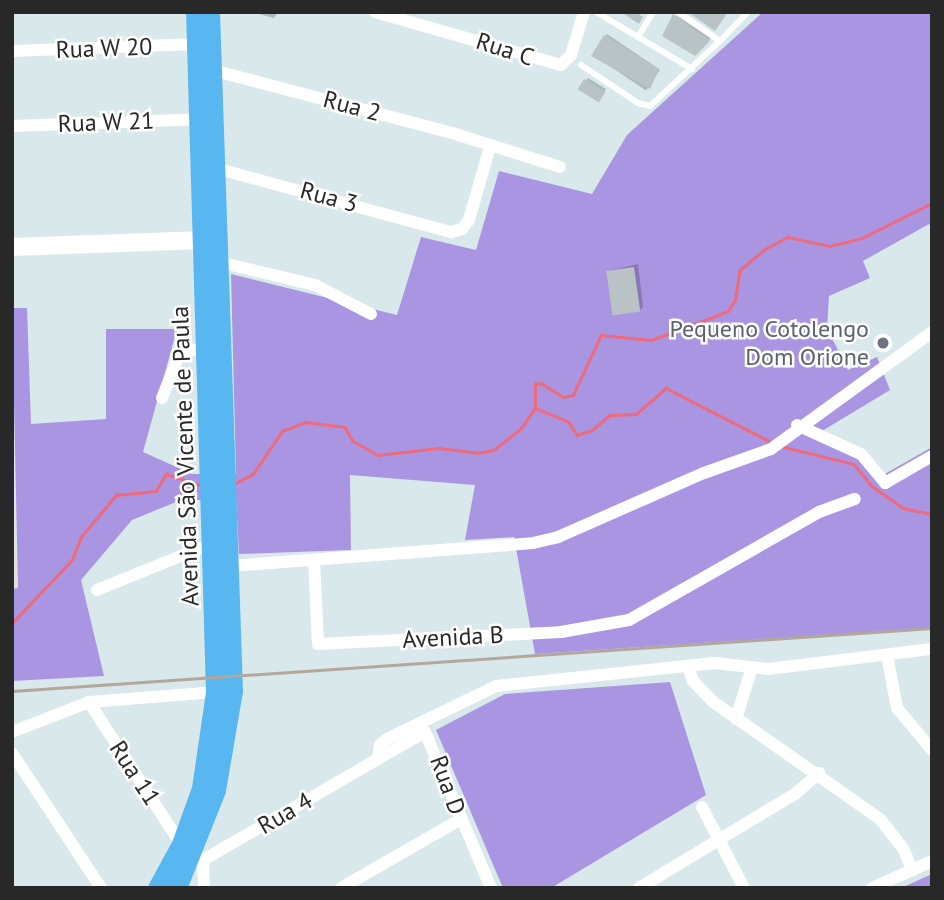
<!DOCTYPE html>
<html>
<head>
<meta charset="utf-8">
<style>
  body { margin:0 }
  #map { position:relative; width:944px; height:900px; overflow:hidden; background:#d9e8eb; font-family:"PT Sans",sans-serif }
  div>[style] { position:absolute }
  .industrial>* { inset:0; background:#e3e2da }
  .green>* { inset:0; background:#aa95e3 }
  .shadow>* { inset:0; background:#0003; transform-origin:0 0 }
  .stream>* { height:2.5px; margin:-1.25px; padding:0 1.25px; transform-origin:1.25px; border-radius:1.25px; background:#ef6a7a }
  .building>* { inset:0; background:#b9c3c6; transform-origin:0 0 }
  .lane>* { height:6px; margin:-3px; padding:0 3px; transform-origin:3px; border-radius:3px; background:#fff }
  .street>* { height:12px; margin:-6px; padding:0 6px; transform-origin:6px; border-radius:6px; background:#fff }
  .secondary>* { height:18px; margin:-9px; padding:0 9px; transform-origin:9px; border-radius:9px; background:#fff }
  .primary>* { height:19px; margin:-9.5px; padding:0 9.5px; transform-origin:9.5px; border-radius:9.5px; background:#58b6f1 }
  .rail>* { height:2.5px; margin:-1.25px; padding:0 1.25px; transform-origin:1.25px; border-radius:1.25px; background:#b3a79c }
  .dots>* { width:19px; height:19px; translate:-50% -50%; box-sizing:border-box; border:4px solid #fff; border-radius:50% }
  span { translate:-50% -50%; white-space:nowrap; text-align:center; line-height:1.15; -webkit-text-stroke:5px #fff; paint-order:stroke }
  .street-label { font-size:24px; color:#282828 }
  .worship-label { font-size:24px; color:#5b616d }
  .right { translate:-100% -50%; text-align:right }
  .frame { position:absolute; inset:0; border:14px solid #282828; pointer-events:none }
</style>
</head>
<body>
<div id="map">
  <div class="industrial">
    <i style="clip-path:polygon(12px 469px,18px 589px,12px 589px)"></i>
  </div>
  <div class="green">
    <i style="clip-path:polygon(763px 12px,932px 12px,932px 228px,929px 224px,863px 261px,870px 278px,829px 296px,827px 328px,848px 370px,877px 357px,890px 390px,817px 434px,863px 452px,883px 475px,932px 447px,932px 628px,535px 654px,514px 537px,465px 540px,475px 485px,350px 475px,351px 550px,239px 554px,236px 497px,176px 502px,132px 520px,81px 580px,104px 676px,12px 681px,12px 589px,18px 588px,12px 308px,27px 308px,31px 424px,106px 419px,106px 329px,177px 329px,143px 452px,192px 474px,236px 474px,231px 274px,397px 315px,421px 237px,476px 250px,499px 171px,592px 194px,627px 135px)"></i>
    <i style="clip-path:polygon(670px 682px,706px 795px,551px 888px,503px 888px,436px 730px,505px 694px)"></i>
    <i style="clip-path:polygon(932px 874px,932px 888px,901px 888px)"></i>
  </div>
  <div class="shadow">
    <i style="clip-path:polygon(251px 12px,278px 12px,274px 18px)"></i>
    <i style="clip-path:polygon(677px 16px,711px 38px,695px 54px,674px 18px)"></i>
    <i style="left:607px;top:34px;width:64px;height:25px;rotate:34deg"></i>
    <i style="clip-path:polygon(588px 78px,606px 89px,601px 97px,586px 80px)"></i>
    <i style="clip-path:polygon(638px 264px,643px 307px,639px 311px,608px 271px)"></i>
  </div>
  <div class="stream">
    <i style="left:535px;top:408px;width:37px;rotate:22deg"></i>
    <i style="left:569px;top:422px;width:15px;rotate:58deg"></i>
    <i style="left:577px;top:435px;width:16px;rotate:-18deg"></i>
    <i style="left:592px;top:430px;width:23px;rotate:-40deg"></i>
    <i style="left:610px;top:415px;width:26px;rotate:-2deg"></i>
    <i style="left:636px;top:414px;width:40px;rotate:-41deg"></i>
    <i style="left:666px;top:388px;width:118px;rotate:27.2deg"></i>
    <i style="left:784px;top:447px;width:72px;rotate:13.7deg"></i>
    <i style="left:854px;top:464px;width:28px;rotate:51deg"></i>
    <i style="left:872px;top:486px;width:38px;rotate:35deg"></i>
    <i style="left:903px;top:508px;width:30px;rotate:12deg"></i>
    <i style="left:234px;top:484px;width:21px;rotate:-28deg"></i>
    <i style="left:253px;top:474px;width:52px;rotate:-56deg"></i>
    <i style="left:282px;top:431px;width:25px;rotate:-21deg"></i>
    <i style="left:305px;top:422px;width:40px;rotate:7.1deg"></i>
    <i style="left:345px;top:427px;width:16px;rotate:60deg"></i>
    <i style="left:353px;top:441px;width:29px;rotate:29deg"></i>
    <i style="left:378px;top:455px;width:61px;rotate:-6.5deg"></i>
    <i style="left:439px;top:448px;width:38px;rotate:7deg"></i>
    <i style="left:477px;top:453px;width:17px;rotate:-10deg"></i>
    <i style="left:494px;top:450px;width:35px;rotate:-39deg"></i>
    <i style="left:521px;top:428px;width:24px;rotate:-55deg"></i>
    <i style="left:535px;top:408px;width:24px;rotate:-90deg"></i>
    <i style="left:535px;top:384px;width:6px;rotate:-9deg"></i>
    <i style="left:541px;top:383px;width:26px;rotate:32deg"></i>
    <i style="left:563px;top:397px;width:10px;rotate:-11deg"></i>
    <i style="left:573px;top:395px;width:66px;rotate:-65deg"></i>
    <i style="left:601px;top:335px;width:50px;rotate:5.7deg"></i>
    <i style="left:651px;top:340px;width:69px;rotate:-20.3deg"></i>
    <i style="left:716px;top:316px;width:13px;rotate:-23deg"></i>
    <i style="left:728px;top:311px;width:13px;rotate:-58deg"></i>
    <i style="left:735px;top:300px;width:30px;rotate:-81deg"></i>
    <i style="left:740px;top:270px;width:33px;rotate:-40deg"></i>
    <i style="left:765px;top:249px;width:26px;rotate:-28deg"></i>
    <i style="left:788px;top:237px;width:43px;rotate:12.1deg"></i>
    <i style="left:830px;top:246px;width:33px;rotate:-14deg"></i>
    <i style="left:862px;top:238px;width:78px;rotate:-26.6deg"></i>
    <i style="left:12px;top:623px;width:87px;rotate:-46.4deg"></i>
    <i style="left:72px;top:560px;width:25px;rotate:-69deg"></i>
    <i style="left:81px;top:537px;width:55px;rotate:-50.2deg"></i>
    <i style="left:116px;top:495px;width:40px;rotate:-5.7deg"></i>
    <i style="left:156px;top:491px;width:20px;rotate:-60deg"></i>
    <i style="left:166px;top:474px;width:38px;rotate:18deg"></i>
  </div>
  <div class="building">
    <i style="clip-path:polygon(621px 12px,636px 12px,643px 17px,639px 24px)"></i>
    <i style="clip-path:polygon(688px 12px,728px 12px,715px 31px)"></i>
    <i style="clip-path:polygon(673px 14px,710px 41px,695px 56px,662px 36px)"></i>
    <i style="clip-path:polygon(604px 35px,659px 69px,650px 89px,591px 56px)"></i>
    <i style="left:584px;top:79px;width:25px;height:12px;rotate:32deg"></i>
    <i style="left:634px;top:267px;width:45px;height:28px;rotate:82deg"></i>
  </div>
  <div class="lane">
    <i style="left:596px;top:12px;width:112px;rotate:30.7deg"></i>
    <i style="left:678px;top:12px;width:51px;rotate:34.6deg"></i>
    <i style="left:638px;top:37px;width:29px;rotate:-59deg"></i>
    <i style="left:581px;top:65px;width:69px;rotate:33.7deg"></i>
    <i style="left:638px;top:103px;width:12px;rotate:14deg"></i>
    <i style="left:650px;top:106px;width:96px;rotate:-42.9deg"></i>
    <i style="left:720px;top:41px;width:37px;rotate:-46deg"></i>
    <i style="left:746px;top:14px;width:4px;rotate:-153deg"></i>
  </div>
  <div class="street">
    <i style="left:375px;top:12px;width:193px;rotate:15.9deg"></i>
    <i style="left:561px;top:65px;width:14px;rotate:-45deg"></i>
    <i style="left:571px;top:55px;width:45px;rotate:-73.2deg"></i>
    <i style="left:12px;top:51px;width:185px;rotate:-2.2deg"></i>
    <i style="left:212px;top:70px;width:245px;rotate:14.7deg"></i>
    <i style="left:449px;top:132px;width:116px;rotate:17.5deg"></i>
    <i style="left:12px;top:126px;width:187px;rotate:-2.1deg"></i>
    <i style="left:215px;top:168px;width:245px;rotate:15.2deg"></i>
    <i style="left:451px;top:232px;width:11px;rotate:-15deg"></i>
    <i style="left:462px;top:229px;width:11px;rotate:-52deg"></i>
    <i style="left:469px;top:220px;width:76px;rotate:-74deg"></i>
    <i style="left:219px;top:262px;width:99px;rotate:13.5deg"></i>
    <i style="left:315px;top:285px;width:63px;rotate:27.4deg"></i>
    <i style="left:162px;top:398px;width:48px;rotate:-68.2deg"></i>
    <i style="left:180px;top:353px;width:9px;rotate:-27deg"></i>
    <i style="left:188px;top:349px;width:19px;rotate:9deg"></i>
    <i style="left:797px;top:425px;width:70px;rotate:24.4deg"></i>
    <i style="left:861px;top:454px;width:38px;rotate:50deg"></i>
    <i style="left:885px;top:483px;width:54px;rotate:-29.9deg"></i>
    <i style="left:314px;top:560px;width:84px;rotate:87.3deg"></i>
    <i style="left:318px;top:644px;width:243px;rotate:-2.8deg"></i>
    <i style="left:561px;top:632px;width:69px;rotate:-10deg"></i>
    <i style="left:629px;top:620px;width:219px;rotate:-29.6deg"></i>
    <i style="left:819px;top:512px;width:38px;rotate:-20deg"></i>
    <i style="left:229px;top:566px;width:305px;rotate:-4.3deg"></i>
    <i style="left:533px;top:543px;width:26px;rotate:-13deg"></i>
    <i style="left:558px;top:537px;width:159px;rotate:-23.7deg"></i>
    <i style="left:704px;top:473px;width:71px;rotate:-19.7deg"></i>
    <i style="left:771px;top:449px;width:199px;rotate:-36deg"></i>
    <i style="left:97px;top:590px;width:125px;rotate:-22.1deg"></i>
    <i style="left:887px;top:655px;width:54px;rotate:79.3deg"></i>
    <i style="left:897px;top:708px;width:55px;rotate:50.2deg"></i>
    <i style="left:688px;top:667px;width:15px;rotate:70deg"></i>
    <i style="left:693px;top:681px;width:28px;rotate:46deg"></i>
    <i style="left:712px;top:701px;width:205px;rotate:35.1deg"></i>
    <i style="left:880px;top:819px;width:39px;rotate:52deg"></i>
    <i style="left:904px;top:850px;width:22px;rotate:68deg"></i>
    <i style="left:89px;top:702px;width:169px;rotate:57.1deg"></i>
    <i style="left:736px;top:719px;width:54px;rotate:-72.9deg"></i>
    <i style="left:12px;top:732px;width:83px;rotate:-21.3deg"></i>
    <i style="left:89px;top:702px;width:126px;rotate:-4.5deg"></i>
    <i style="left:12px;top:753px;width:162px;rotate:56.6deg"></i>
    <i style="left:378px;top:759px;width:14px;rotate:-82deg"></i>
    <i style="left:380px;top:745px;width:9px;rotate:-41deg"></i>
    <i style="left:387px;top:739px;width:121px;rotate:-25.9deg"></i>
    <i style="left:496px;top:686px;width:220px;rotate:-6deg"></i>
    <i style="left:715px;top:663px;width:53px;rotate:6.5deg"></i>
    <i style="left:768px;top:669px;width:165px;rotate:-7deg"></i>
    <i style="left:702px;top:807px;width:91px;rotate:62.6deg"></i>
    <i style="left:203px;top:860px;width:28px;rotate:88deg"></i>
    <i style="left:190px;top:862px;width:13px;rotate:-9deg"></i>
    <i style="left:203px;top:860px;width:256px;rotate:-30deg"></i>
    <i style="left:425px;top:732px;width:169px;rotate:67.1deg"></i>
    <i style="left:341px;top:888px;width:138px;rotate:-29.9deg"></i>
    <i style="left:639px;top:888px;width:182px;rotate:-31.1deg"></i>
    <i style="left:795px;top:794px;width:32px;rotate:-41deg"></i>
    <i style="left:872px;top:888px;width:66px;rotate:-24.2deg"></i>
  </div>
  <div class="secondary">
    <i style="left:12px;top:247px;width:192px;rotate:-2.1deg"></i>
  </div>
  <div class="primary">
    <i style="left:157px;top:888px;width:50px;rotate:-61.4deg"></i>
    <i style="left:181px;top:844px;width:59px;rotate:-70.3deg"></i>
    <i style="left:201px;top:788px;width:97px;rotate:-81.7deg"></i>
    <i style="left:215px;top:692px;width:680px;rotate:-91.68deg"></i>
    <i style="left:177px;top:888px;width:105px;rotate:-68.3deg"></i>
    <i style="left:216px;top:790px;width:100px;rotate:-80.3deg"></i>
    <i style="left:233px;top:691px;width:679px;rotate:-91.94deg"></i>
  </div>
  <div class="rail">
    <i style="left:12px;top:691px;width:922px;rotate:-3.92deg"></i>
  </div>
  <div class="dots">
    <i style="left:883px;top:343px;background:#6b7280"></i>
  </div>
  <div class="street-label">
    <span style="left:104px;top:48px;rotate:-2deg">Rua W 20</span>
    <span style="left:505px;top:49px;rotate:18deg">Rua C</span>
    <span style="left:352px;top:106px;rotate:15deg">Rua 2</span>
    <span style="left:106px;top:122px;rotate:-2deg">Rua W 21</span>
    <span style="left:329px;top:197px;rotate:15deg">Rua 3</span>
    <span style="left:185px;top:456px;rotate:-92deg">Avenida São Vicente de Paula</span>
    <span style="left:453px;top:637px;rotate:-3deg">Avenida B</span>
    <span style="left:135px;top:773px;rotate:57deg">Rua 11</span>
    <span style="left:448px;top:785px;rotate:70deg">Rua D</span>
    <span style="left:285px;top:813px;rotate:-30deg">Rua 4</span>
  </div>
  <div class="worship-label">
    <span class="right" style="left:869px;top:343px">Pequeno Cotolengo<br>Dom Orione</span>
  </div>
  <div class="frame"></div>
</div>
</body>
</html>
